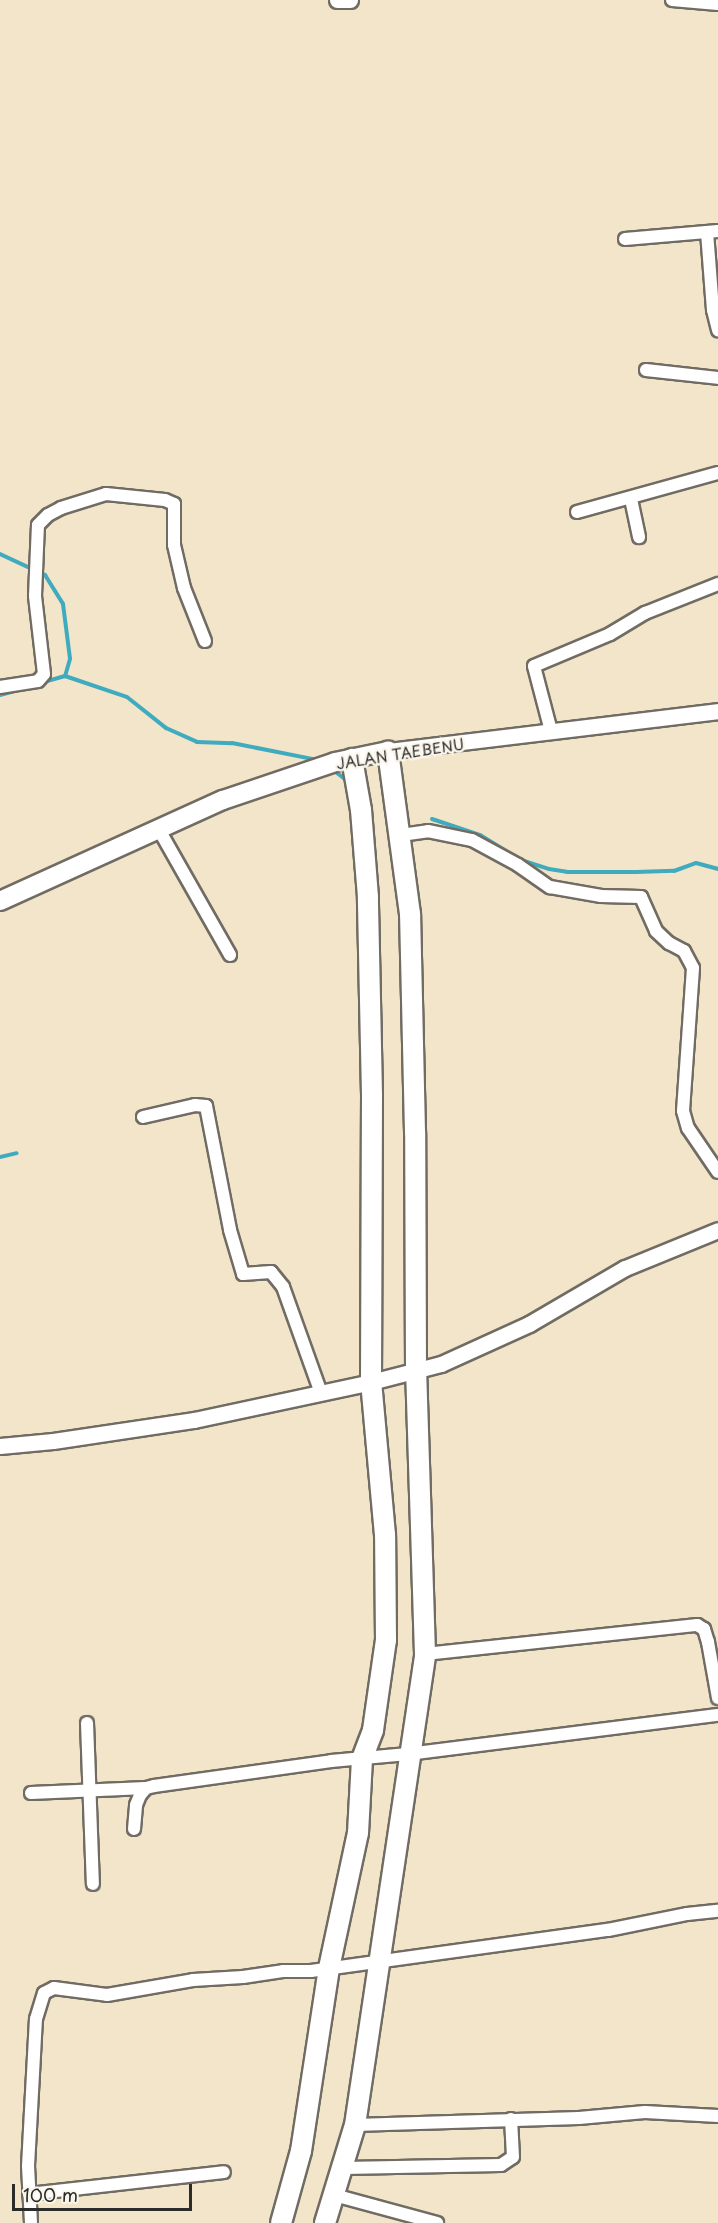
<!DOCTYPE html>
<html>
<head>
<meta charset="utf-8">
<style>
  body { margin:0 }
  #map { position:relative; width:718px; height:2223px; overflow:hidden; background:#f2e5ca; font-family:"Playpen Sans",sans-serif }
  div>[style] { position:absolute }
  .stream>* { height:4px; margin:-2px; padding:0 2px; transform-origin:2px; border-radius:2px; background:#40abbf }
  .roads { filter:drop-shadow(2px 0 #716c63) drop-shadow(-2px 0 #716c63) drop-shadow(0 2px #716c63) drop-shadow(0 -2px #716c63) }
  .minor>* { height:12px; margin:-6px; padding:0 6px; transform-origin:6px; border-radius:6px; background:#fff }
  .tertiary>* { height:15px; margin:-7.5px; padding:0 7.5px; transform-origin:7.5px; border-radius:7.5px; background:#fff }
  .primary>* { height:18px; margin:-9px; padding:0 9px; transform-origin:9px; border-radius:9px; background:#fff }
  .trunk>* { height:20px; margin:-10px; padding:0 10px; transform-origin:10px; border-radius:10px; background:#fff }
  span { translate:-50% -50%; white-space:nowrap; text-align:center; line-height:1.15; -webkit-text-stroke:5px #fbf7ec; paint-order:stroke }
  .street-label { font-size:15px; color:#2b2b2b }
  .scale { position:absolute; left:12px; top:2184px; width:180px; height:27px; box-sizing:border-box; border:3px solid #2b2b2b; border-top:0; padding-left:8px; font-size:18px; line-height:21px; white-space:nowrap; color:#2b2b2b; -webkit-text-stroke:4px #fbf7ec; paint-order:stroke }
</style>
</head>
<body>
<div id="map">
  <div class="stream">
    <i style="left:0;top:554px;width:50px;rotate:25deg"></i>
    <i style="left:45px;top:575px;width:34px;rotate:58deg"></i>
    <i style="left:63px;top:604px;width:55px;rotate:82.7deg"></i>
    <i style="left:70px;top:659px;width:18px;rotate:106deg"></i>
    <i style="left:65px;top:676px;width:25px;rotate:164deg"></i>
    <i style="left:65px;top:676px;width:65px;rotate:18.7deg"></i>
    <i style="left:127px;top:697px;width:50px;rotate:38.5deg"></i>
    <i style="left:166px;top:728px;width:34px;rotate:24deg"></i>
    <i style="left:197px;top:742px;width:35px;rotate:2deg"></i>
    <i style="left:232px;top:743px;width:88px;rotate:11.2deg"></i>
    <i style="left:0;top:695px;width:20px;rotate:-15deg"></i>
    <i style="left:332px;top:769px;width:23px;rotate:38deg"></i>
    <i style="left:432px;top:819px;width:51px;rotate:18.4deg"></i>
    <i style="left:480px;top:835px;width:48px;rotate:31.4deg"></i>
    <i style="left:521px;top:860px;width:29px;rotate:18deg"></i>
    <i style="left:549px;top:869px;width:18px;rotate:9deg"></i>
    <i style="left:567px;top:872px;width:69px"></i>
    <i style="left:636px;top:872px;width:38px;rotate:-2deg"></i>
    <i style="left:674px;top:871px;width:23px;rotate:-20deg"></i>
    <i style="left:696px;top:863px;width:23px;rotate:15deg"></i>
    <i style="left:0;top:1157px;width:17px;rotate:-13deg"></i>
  </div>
  <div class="roads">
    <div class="minor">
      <i style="left:672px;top:0;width:46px;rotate:5deg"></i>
      <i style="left:707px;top:232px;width:78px;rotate:85.6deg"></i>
      <i style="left:713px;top:310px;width:21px;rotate:76deg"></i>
      <i style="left:625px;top:239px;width:93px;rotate:-4.9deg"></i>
      <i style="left:646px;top:370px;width:72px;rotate:6.3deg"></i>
      <i style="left:631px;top:499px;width:39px;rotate:78deg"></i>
      <i style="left:577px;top:512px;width:146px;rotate:-15.5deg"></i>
      <i style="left:0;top:687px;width:38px;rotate:-9deg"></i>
      <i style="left:38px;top:681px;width:9px;rotate:-49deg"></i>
      <i style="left:44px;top:674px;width:79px;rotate:-96.6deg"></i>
      <i style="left:35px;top:596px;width:71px;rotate:-87.6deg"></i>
      <i style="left:38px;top:525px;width:14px;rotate:-45deg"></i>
      <i style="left:48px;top:515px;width:15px;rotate:-28deg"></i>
      <i style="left:61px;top:508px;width:47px;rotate:-17.3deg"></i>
      <i style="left:106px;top:494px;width:59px;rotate:5.8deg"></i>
      <i style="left:165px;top:500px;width:10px;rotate:24deg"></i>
      <i style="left:174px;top:504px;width:41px;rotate:90deg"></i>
      <i style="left:174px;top:545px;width:44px;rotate:76.9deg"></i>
      <i style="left:184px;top:588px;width:57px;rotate:68.4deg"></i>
      <i style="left:551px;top:731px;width:67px;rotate:-104.7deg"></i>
      <i style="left:534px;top:666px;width:82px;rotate:-22.8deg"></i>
      <i style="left:610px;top:634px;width:41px;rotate:-31deg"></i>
      <i style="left:645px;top:613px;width:79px;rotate:-21.7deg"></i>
      <i style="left:158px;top:828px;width:146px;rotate:60.4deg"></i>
      <i style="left:401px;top:835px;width:27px;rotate:-8deg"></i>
      <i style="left:428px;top:831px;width:45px;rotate:11.6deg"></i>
      <i style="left:472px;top:840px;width:52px;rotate:28.5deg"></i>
      <i style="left:518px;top:865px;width:39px;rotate:35deg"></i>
      <i style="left:550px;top:887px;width:52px;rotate:10deg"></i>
      <i style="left:601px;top:896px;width:40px;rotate:1.4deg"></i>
      <i style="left:641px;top:897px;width:37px;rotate:66deg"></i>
      <i style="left:656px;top:931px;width:18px;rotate:43deg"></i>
      <i style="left:669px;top:943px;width:17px;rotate:28deg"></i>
      <i style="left:684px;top:951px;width:19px;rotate:62deg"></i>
      <i style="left:693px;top:968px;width:143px;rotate:94deg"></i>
      <i style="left:683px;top:1111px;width:18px;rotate:74deg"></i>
      <i style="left:688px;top:1128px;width:53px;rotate:55.7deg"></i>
      <i style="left:143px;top:1117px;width:53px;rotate:-13deg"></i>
      <i style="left:195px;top:1105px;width:11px;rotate:5deg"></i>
      <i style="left:206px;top:1106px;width:126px;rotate:79deg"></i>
      <i style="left:230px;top:1230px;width:46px;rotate:73.5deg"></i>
      <i style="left:243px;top:1274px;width:28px;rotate:-4deg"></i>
      <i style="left:271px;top:1272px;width:19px;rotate:51deg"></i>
      <i style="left:283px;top:1287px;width:113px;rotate:70.3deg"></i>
      <i style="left:425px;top:1654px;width:274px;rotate:-6.1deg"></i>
      <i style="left:697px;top:1625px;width:8px;rotate:30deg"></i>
      <i style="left:704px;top:1629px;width:14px;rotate:73deg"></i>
      <i style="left:708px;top:1642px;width:57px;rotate:79.9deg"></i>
      <i style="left:87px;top:1723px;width:161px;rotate:87.9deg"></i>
      <i style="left:31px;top:1793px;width:115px;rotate:-2.5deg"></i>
      <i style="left:134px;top:1829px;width:24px;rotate:-85deg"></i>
      <i style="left:136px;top:1805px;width:11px;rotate:-68deg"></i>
      <i style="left:140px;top:1795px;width:9px;rotate:-49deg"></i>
      <i style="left:146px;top:1788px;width:8px;rotate:-14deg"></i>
      <i style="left:154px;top:1786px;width:179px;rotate:-8deg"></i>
      <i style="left:331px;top:1761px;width:77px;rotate:-5.2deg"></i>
      <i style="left:408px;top:1754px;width:312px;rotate:-7.2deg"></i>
      <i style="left:355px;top:2125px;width:224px;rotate:-1.8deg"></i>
      <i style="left:579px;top:2118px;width:66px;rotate:-5.2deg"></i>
      <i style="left:645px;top:2112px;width:73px;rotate:3.1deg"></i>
      <i style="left:344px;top:2168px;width:157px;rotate:-1.1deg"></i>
      <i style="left:501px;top:2165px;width:14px;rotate:-34deg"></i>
      <i style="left:513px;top:2157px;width:38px;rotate:-93deg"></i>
      <i style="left:29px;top:2194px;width:196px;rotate:-6.4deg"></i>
      <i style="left:334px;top:2195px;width:107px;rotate:15.2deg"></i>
      <i style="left:31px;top:2223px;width:57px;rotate:-93deg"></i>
      <i style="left:28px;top:2166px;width:147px;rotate:-86.9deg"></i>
      <i style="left:36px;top:2019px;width:27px;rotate:-73deg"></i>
      <i style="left:44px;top:1993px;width:11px;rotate:-27deg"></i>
      <i style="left:54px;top:1988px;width:53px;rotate:7.5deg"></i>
      <i style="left:107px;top:1995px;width:87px;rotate:-9.9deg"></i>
      <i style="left:193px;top:1980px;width:50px;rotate:-3.4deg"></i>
      <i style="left:243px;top:1977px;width:40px;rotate:-8.5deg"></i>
      <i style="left:283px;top:1971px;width:28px"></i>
      <i style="left:311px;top:1971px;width:300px;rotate:-7.9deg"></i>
      <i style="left:608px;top:1930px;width:81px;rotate:-11.4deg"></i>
      <i style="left:687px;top:1914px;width:31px;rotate:-6deg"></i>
    </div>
    <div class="tertiary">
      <i style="left:337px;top:0;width:13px"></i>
      <i style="left:388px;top:751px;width:332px;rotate:-6.9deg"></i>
      <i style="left:0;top:1446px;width:53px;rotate:-5.4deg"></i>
      <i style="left:53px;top:1441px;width:143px;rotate:-8.5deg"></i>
      <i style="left:194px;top:1420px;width:181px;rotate:-12.1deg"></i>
      <i style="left:371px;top:1382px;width:72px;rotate:-14.4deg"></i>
      <i style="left:441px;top:1364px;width:97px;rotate:-24.4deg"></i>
      <i style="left:529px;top:1324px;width:111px;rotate:-30.3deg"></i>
      <i style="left:625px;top:1268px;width:100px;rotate:-22.2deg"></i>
    </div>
    <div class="primary">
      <i style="left:0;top:901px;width:245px;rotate:-24.4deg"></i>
      <i style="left:223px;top:800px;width:118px;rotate:-18.7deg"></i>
      <i style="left:335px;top:762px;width:54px;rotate:-11.7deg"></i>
    </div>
    <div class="trunk">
      <i style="left:281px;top:2223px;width:75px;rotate:-74.5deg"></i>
      <i style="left:301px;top:2151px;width:185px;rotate:-81.3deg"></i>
      <i style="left:329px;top:1968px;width:138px;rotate:-77.9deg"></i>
      <i style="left:358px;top:1833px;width:74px;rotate:-86.9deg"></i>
      <i style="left:362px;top:1759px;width:31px;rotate:-69deg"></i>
      <i style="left:373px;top:1730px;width:91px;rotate:-81.8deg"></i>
      <i style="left:386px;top:1640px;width:105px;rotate:-90.5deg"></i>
      <i style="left:385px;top:1535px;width:154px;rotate:-95.2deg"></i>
      <i style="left:371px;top:1382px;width:287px;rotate:-89.8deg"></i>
      <i style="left:372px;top:1095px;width:198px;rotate:-91.2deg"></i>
      <i style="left:368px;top:897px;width:87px;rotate:-94.6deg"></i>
      <i style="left:361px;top:810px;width:52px;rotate:-100deg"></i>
      <i style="left:325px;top:2223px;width:102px;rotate:-73deg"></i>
      <i style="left:355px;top:2125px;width:476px;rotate:-81.5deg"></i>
      <i style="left:425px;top:1654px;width:284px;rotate:-91.8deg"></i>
      <i style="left:416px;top:1370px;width:238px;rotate:-90.2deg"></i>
      <i style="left:415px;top:1132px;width:218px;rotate:-91.3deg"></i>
      <i style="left:410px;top:914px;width:164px;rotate:-97.7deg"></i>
    </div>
  </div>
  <div class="street-label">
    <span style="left:400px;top:753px;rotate:-9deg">JALAN TAEBENU</span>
  </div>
  <div class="scale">100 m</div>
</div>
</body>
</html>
